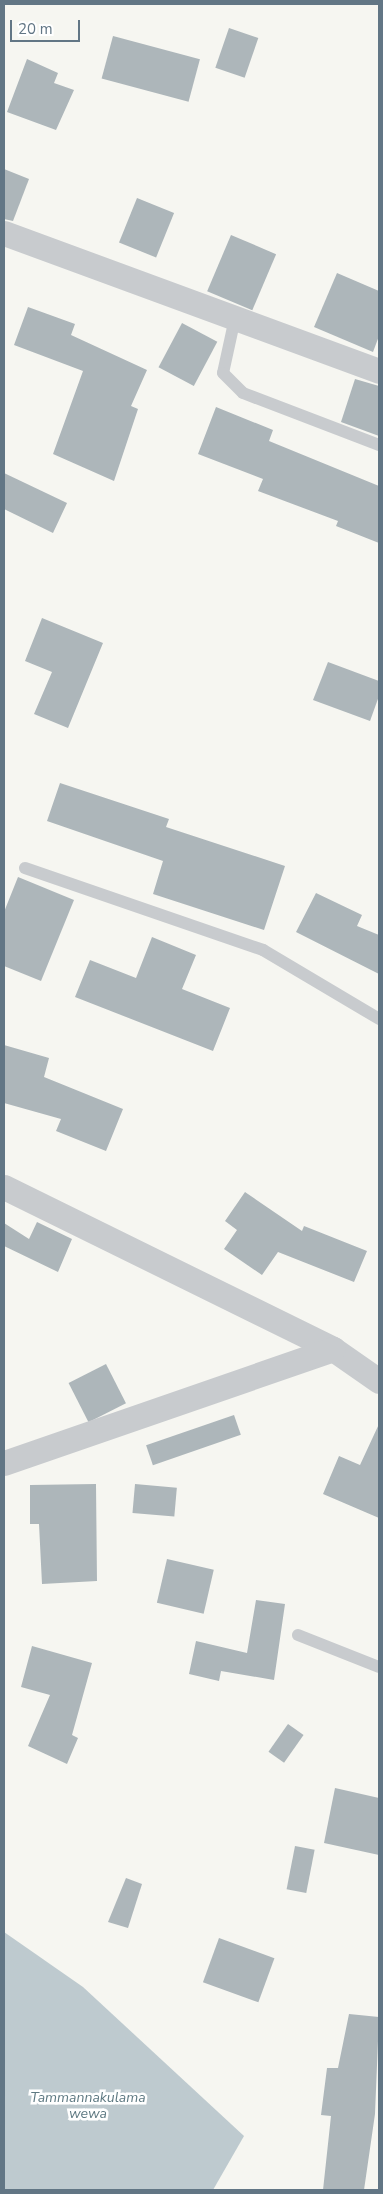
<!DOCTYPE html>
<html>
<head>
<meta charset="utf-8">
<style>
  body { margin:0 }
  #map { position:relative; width:383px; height:2194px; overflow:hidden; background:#f6f6f1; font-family:"Nunito Sans",sans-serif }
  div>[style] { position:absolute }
  .water>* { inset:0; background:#becacf }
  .building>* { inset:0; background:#adb6ba; transform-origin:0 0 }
  .service>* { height:12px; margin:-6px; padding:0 6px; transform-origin:6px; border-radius:6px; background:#c8cbce }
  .minor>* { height:25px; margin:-12.5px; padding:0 12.5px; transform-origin:12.5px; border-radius:12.5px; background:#c8cbce }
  span { translate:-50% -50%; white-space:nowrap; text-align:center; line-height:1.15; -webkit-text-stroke:5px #fff; paint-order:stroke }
  .water-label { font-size:14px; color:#5e7982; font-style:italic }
  .frame { position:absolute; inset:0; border:5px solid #627685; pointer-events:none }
  .scale { position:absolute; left:10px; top:20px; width:70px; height:22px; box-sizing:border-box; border:2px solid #627685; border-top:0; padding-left:6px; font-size:15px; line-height:18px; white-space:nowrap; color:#627685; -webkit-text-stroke:4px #fff; paint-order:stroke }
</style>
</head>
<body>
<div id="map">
  <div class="water">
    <i style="clip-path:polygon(4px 1932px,83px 1987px,244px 2136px,213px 2190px,4px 2190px)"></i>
  </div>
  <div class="building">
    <i style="left:229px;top:28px;width:31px;height:42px;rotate:19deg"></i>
    <i style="left:113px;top:36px;width:90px;height:44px;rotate:15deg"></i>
    <i style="clip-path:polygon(27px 59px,58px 73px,54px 83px,74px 90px,56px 130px,7px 112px)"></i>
    <i style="clip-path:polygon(4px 169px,29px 179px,13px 221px,4px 219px)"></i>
    <i style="left:137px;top:198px;width:40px;height:48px;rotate:22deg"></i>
    <i style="left:231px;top:235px;width:49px;height:61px;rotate:23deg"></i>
    <i style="clip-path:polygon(337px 273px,379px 291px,379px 336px,373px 352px,314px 327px)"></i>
    <i style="clip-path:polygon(28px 307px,75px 324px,71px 335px,147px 370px,131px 406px,138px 409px,114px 481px,53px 454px,83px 371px,14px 345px)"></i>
    <i style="left:182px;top:323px;width:40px;height:50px;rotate:28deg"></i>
    <i style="clip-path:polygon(355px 379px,379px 386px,379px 436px,341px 422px)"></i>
    <i style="clip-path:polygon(216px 407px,273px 430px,269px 441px,379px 486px,379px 543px,336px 526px,338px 521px,258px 491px,263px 479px,198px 454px)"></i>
    <i style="clip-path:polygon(4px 473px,67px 503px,53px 533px,4px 509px)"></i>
    <i style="clip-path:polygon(42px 618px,103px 643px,68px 728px,34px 714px,52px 672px,25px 661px)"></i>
    <i style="clip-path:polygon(328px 662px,379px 681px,379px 696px,370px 721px,313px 700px)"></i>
    <i style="clip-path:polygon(60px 783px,169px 819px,166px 827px,285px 866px,264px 930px,153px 894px,163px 861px,47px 821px)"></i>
    <i style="clip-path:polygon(18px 877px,74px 900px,41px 981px,4px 966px,4px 912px)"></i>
    <i style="clip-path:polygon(316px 893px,362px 915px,357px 926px,379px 935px,379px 974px,296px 932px)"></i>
    <i style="clip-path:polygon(152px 937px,196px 955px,182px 989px,230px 1008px,213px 1051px,75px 997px,90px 960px,136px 978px)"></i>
    <i style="clip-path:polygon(4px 1045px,49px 1058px,44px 1077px,123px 1109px,106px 1151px,56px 1131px,61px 1119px,4px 1103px)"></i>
    <i style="clip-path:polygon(245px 1192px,302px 1231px,304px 1226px,367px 1251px,354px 1282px,278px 1252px,262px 1275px,224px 1249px,237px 1230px,225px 1221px)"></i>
    <i style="clip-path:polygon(37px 1222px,72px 1239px,58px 1272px,4px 1246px,4px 1223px,29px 1239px)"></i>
    <i style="left:106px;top:1364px;width:44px;height:42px;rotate:63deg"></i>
    <i style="left:234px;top:1415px;width:21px;height:93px;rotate:71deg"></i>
    <i style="clip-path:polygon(379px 1424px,379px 1518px,323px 1494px,339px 1456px,360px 1465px)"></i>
    <i style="clip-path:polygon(96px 1484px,97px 1581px,42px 1584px,39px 1524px,30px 1524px,30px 1485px)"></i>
    <i style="left:135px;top:1484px;width:42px;height:29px;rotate:5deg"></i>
    <i style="left:167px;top:1559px;width:48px;height:45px;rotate:13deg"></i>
    <i style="clip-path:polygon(256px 1600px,285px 1604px,274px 1680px,221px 1671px,219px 1681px,189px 1674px,196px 1641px,247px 1653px)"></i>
    <i style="clip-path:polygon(32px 1646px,92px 1663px,72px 1735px,78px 1738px,67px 1764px,28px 1746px,50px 1695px,21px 1687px)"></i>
    <i style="left:288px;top:1724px;width:19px;height:34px;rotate:35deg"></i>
    <i style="clip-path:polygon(335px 1788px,379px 1798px,379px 1855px,324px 1843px)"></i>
    <i style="left:295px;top:1846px;width:20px;height:44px;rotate:11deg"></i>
    <i style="clip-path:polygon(126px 1878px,142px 1884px,128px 1928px,108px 1922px)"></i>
    <i style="left:219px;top:1938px;width:59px;height:47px;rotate:20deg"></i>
    <i style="clip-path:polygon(349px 2014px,379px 2017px,375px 2114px,364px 2190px,323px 2190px,331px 2116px,321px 2115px,327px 2068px,338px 2068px)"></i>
  </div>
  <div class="service">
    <i style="left:235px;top:318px;width:56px;rotate:102.3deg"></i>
    <i style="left:223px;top:373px;width:28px;rotate:45deg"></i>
    <i style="left:243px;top:393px;width:146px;rotate:20.9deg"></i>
    <i style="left:25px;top:868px;width:252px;rotate:19deg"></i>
    <i style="left:263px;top:950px;width:135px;rotate:30.7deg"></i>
    <i style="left:298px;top:1635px;width:87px;rotate:21.6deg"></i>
  </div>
  <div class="minor">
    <i style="left:4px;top:233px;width:400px;rotate:20.2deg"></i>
    <i style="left:4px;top:1187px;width:367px;rotate:26.2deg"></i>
    <i style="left:333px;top:1349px;width:56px;rotate:34.8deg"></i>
    <i style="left:4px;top:1463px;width:348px;rotate:-19.1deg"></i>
  </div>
  <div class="water-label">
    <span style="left:88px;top:2106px">Tammannakulama<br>wewa</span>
  </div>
  <div class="frame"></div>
  <div class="scale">20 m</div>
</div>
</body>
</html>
